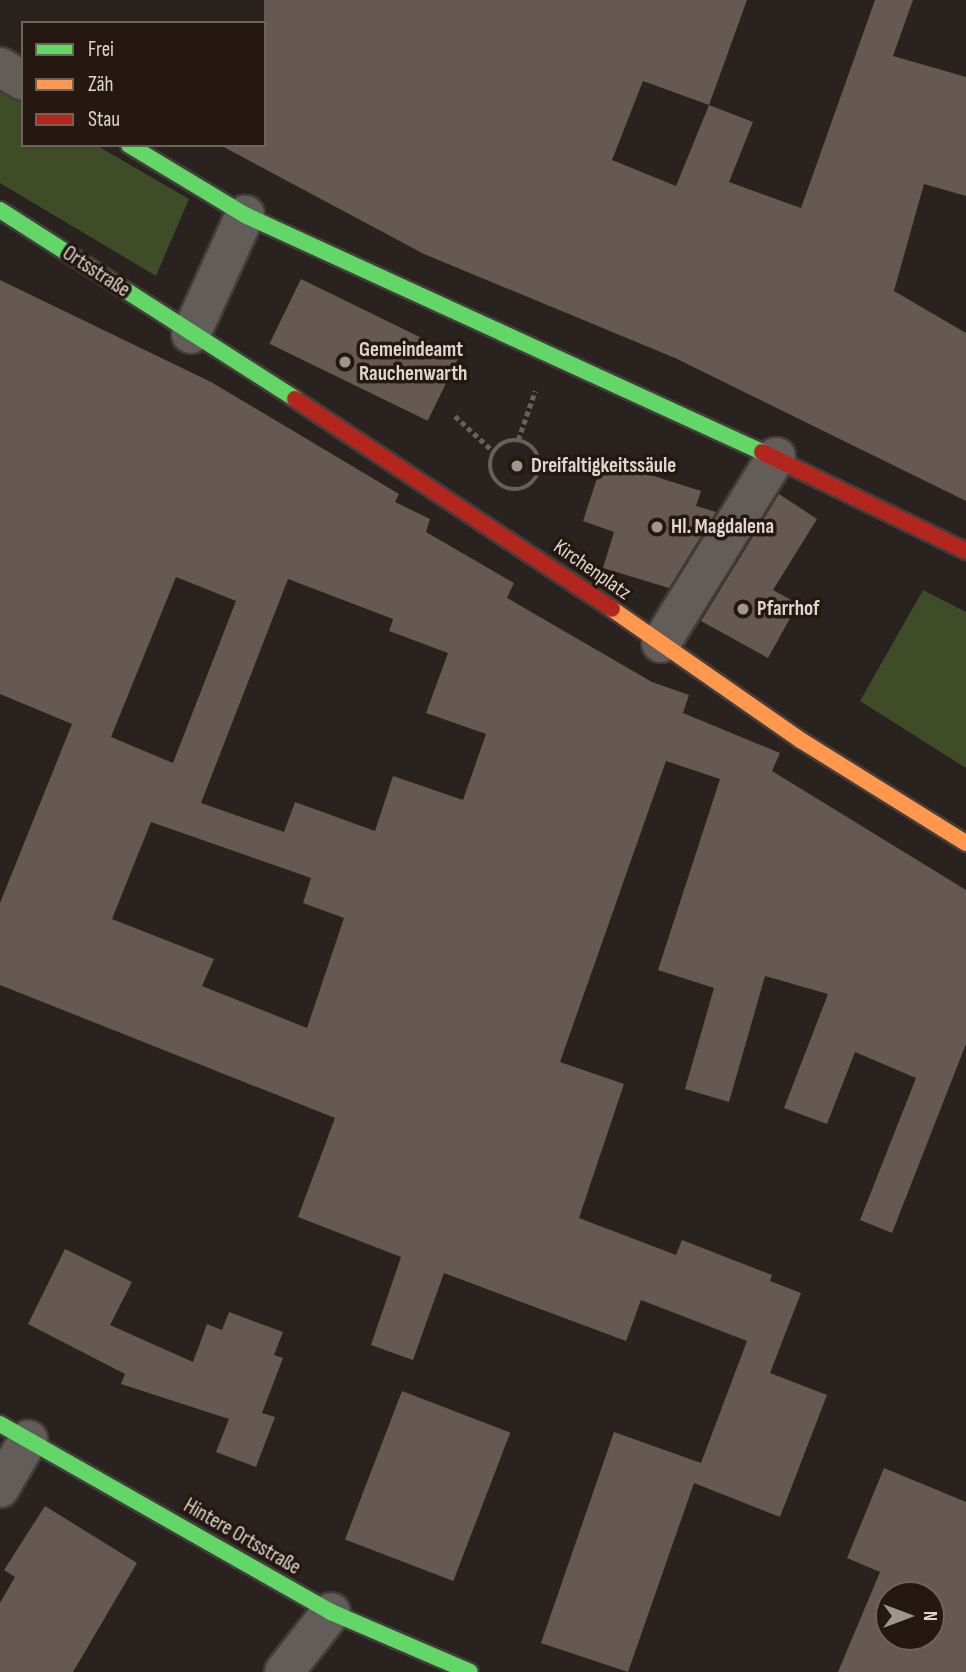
<!DOCTYPE html>
<html>
<head>
<meta charset="utf-8">
<style>
  body { margin:0 }
  #map { position:relative; width:966px; height:1672px; overflow:hidden; background:#2a221e; font-family:"Sofia Sans Condensed",sans-serif }
  div>[style] { position:absolute }
  .green>* { inset:0; background:#3e4c28 }
  .building>* { inset:0; background:#665951; transform-origin:0 0 }
  .path>* { height:4.5px; margin-top:-2.25px; transform-origin:0; background:repeating-linear-gradient(90deg,#665f5c 0 5px,transparent 0 8.5px) }
  .path>.ring { margin:-2.25px; padding:0; box-sizing:content-box; background:none; border:4.5px solid #665f5c; border-radius:50% }
  .roads { filter:drop-shadow(2px 0 #433c3a) drop-shadow(-2px 0 #433c3a) drop-shadow(0 2px #433c3a) drop-shadow(0 -2px #433c3a) }
  .street>* { height:38px; margin:-19px; padding:0 19px; transform-origin:19px; border-radius:19px; background:#635d5a }
  .fast>* { height:16px; margin:-8px; padding:0 8px; transform-origin:8px; border-radius:8px; background:#63d668 }
  .slow>* { height:16px; margin:-8px; padding:0 8px; transform-origin:8px; border-radius:8px; background:#ff974d }
  .jam>* { height:16px; margin:-8px; padding:0 8px; transform-origin:8px; border-radius:8px; background:#b3261e }
  .dots>* { width:19px; height:19px; translate:-50% -50%; box-sizing:border-box; border:4px solid #241811; border-radius:50% }
  span { translate:-50% -50%; white-space:nowrap; text-align:center; line-height:1.15; -webkit-text-stroke:7px #241811; paint-order:stroke }
  .street-label { font-size:21px; color:#ded5d0 }
  .poi-label { font-size:21px; color:#ded5d0; font-weight:700 }
  .left { translate:0 -50%; text-align:left }
  .legend { position:absolute; left:21px; top:21px; width:245px; height:126px; box-sizing:border-box; background:#241811; border:2px solid #6e645d; margin:0; padding:9px 12px; list-style:none; font-size:21px; color:#ded5d0 }
  .legend li { display:flex; align-items:center; gap:14px; height:35px }
  .legend b { width:35px; border:2px solid #6e645d }
  .north { position:absolute; left:875px; top:1581px; width:70px; height:70px; box-sizing:border-box; background:#241811; border:2px solid #6e645d; border-radius:50%; rotate:90deg; font-size:19px; font-weight:700; line-height:28px; text-align:center; color:#ded5d0 }
  .north::after { content:''; display:block; margin:auto; width:24px; height:32px; background:#9f9692; clip-path:polygon(50% 0,100% 100%,50% 72%,0 100%) }
</style>
</head>
<body>
<div id="map">
  <div class="green">
    <i style="clip-path:polygon(0 90px,23px 103px,23px 145px,96px 145px,189px 199px,156px 276px,0 183px)"></i>
    <i style="clip-path:polygon(923px 590px,966px 612px,966px 768px,860px 701px)"></i>
  </div>
  <div class="building">
    <i style="clip-path:polygon(evenodd,264px 0,747px 0,709px 105px,753px 122px,729px 182px,801px 208px,875px 0,913px 0,893px 56px,966px 77px,966px 196px,924px 184px,894px 291px,966px 333px,966px 501px,675px 358px,424px 254px,220px 145px,264px 145px,264px 0,643px 81px,709px 105px,676px 186px,612px 160px,643px 81px)"></i>
    <i style="left:301px;top:279px;width:176px;height:72px;rotate:26deg"></i>
    <i style="clip-path:polygon(evenodd,0 280px,211px 382px,399px 494px,395px 502px,430px 519px,426px 532px,514px 583px,507px 598px,652px 682px,689px 695px,683px 713px,780px 753px,772px 771px,966px 890px,966px 1044px,892px 1233px,860px 1220px,916px 1078px,855px 1052px,827px 1124px,784px 1108px,828px 994px,765px 976px,729px 1102px,685px 1089px,714px 988px,658px 970px,720px 779px,666px 761px,560px 1062px,624px 1084px,579px 1218px,676px 1255px,682px 1240px,772px 1275px,770px 1281px,801px 1293px,770px 1373px,827px 1395px,780px 1517px,694px 1483px,628px 1672px,541px 1643px,614px 1432px,701px 1463px,747px 1341px,641px 1300px,626px 1341px,444px 1273px,413px 1360px,371px 1345px,401px 1257px,298px 1217px,335px 1118px,0 985px,0 903px,72px 724px,0 694px,0 280px,176px 577px,236px 601px,173px 763px,111px 737px,176px 577px,0 280px,288px 579px,393px 619px,389px 631px,448px 653px,426px 713px,486px 734px,463px 800px,393px 776px,375px 831px,295px 802px,284px 832px,201px 803px,288px 579px,0 280px,151px 822px,311px 878px,303px 903px,344px 918px,307px 1028px,202px 986px,214px 959px,112px 919px,151px 822px)"></i>
    <i style="clip-path:polygon(603px 460px,701px 491px,696px 506px,716px 512px,669px 588px,603px 568px,614px 532px,583px 521px)"></i>
    <i style="clip-path:polygon(779px 494px,817px 519px,773px 590px,798px 604px,768px 658px,701px 621px)"></i>
    <i style="clip-path:polygon(65px 1249px,132px 1282px,110px 1325px,193px 1362px,207px 1324px,222px 1330px,229px 1312px,283px 1332px,274px 1355px,283px 1358px,262px 1413px,275px 1417px,256px 1467px,216px 1452px,229px 1419px,121px 1384px,125px 1374px,28px 1324px)"></i>
    <i style="left:402px;top:1391px;width:116px;height:159px;rotate:21deg"></i>
    <i style="clip-path:polygon(evenodd,884px 1468px,966px 1502px,966px 1672px,838px 1672px,880px 1572px,847px 1558px,884px 1468px,889px 1595px,931px 1595px,931px 1637px,889px 1637px,889px 1595px)"></i>
    <i style="clip-path:polygon(45px 1506px,137px 1563px,73px 1672px,0 1672px,0 1603px,15px 1577px,4px 1570px)"></i>
  </div>
  <div class="path">
    <i style="left:455px;top:416px;width:52px;rotate:42.6deg"></i>
    <i class="ring" style="left:490px;top:440px;width:45.5px;height:45.5px"></i>
    <i style="left:518px;top:440px;width:52px;rotate:-70.9deg"></i>
  </div>
  <div class="roads">
    <div class="street">
      <i style="left:0;top:67px;width:27px;rotate:31deg"></i>
      <i style="left:191px;top:334px;width:131px;rotate:-65.6deg"></i>
      <i style="left:661px;top:643px;width:219px;rotate:-58.3deg"></i>
      <i style="left:0;top:1488px;width:56px;rotate:-59.7deg"></i>
      <i style="left:284px;top:1672px;width:76px;rotate:-51.9deg"></i>
    </div>
    <div class="fast">
      <i style="left:129px;top:145px;width:135px;rotate:31.1deg"></i>
      <i style="left:245px;top:215px;width:569px;rotate:24.63deg"></i>
      <i style="left:0;top:210px;width:350px;rotate:32.6deg"></i>
      <i style="left:0;top:1424px;width:381px;rotate:29.6deg"></i>
      <i style="left:331px;top:1612px;width:151px;rotate:23.3deg"></i>
    </div>
    <div class="slow">
      <i style="left:612px;top:609px;width:231px;rotate:34.8deg"></i>
      <i style="left:802px;top:741px;width:193px;rotate:31.9deg"></i>
    </div>
    <div class="jam">
      <i style="left:295px;top:399px;width:380px;rotate:33.5deg"></i>
      <i style="left:762px;top:452px;width:227px;rotate:25.9deg"></i>
    </div>
  </div>
  <div class="dots">
    <i style="left:345px;top:362px;background:#9f9692"></i>
    <i style="left:517px;top:466px;background:#9f9692"></i>
    <i style="left:657px;top:527px;background:#9f9692"></i>
    <i style="left:743px;top:609px;background:#9f9692"></i>
  </div>
  <div class="street-label">
    <span style="left:96px;top:272px;rotate:33deg">Ortsstraße</span>
    <span style="left:592px;top:570px;rotate:35deg">Kirchenplatz</span>
    <span style="left:242px;top:1537px;rotate:30deg">Hintere Ortsstraße</span>
  </div>
  <div class="poi-label">
    <span class="left" style="left:359px;top:362px">Gemeindeamt<br>Rauchenwarth</span>
    <span class="left" style="left:531px;top:466px">Dreifaltigkeitssäule</span>
    <span class="left" style="left:671px;top:527px">Hl. Magdalena</span>
    <span class="left" style="left:757px;top:609px">Pfarrhof</span>
  </div>
  <ul class="legend">
  <li><b style="height:9px;background:#63d668"></b>Frei</li>
  <li><b style="height:9px;background:#ff974d"></b>Zäh</li>
  <li><b style="height:9px;background:#b3261e"></b>Stau</li>
  </ul>
  <div class="north">N</div>
</div>
</body>
</html>
